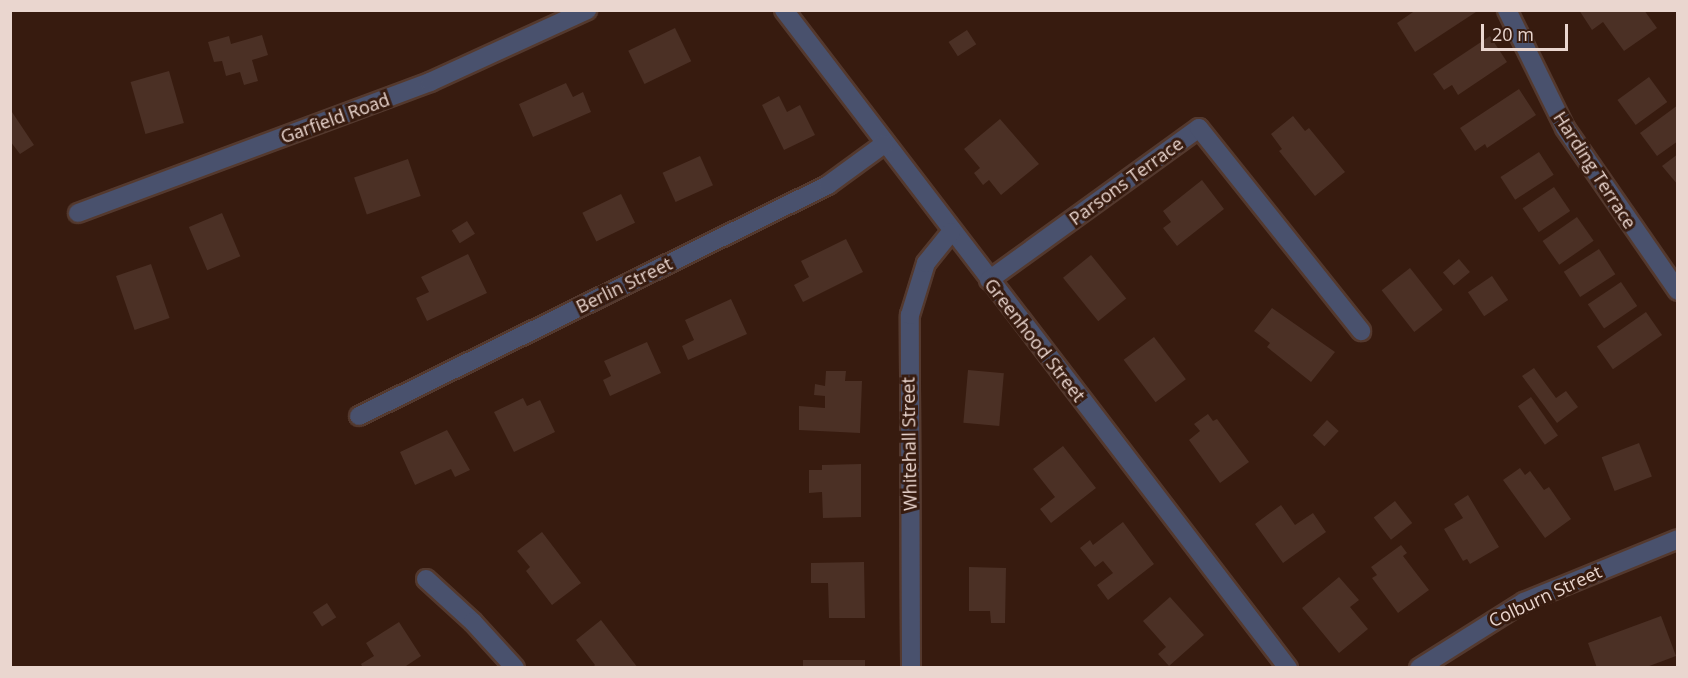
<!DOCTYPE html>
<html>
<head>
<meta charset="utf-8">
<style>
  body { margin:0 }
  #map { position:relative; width:1688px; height:678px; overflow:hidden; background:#371b0f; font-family:"Open Sans",sans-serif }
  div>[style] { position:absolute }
  .building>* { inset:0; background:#4b3025; transform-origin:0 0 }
  .roads { filter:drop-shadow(2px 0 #54392e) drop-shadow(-2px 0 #54392e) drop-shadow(0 2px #54392e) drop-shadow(0 -2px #54392e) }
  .street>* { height:18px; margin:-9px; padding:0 9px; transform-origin:9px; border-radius:9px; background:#49516d }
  span { translate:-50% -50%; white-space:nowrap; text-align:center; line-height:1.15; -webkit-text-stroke:6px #371b0f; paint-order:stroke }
  .street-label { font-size:18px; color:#ead6cf }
  .frame { position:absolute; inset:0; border:12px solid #ead6cf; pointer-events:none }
  .scale { position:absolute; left:1481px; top:24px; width:87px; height:27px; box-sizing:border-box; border:3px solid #ead6cf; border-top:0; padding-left:8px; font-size:18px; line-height:21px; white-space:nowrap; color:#ead6cf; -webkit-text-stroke:4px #371b0f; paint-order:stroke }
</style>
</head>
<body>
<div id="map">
  <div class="building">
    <i style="clip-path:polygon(1416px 10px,1479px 10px,1415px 52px,1397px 23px)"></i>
    <i style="clip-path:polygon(1579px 10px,1644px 10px,1657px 28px,1624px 51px,1603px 22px,1592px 30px)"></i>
    <i style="left:675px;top:28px;width:37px;height:52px;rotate:64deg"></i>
    <i style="left:967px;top:30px;width:17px;height:22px;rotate:57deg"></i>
    <i style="clip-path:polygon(262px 35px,268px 55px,252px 60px,258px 81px,244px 85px,240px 72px,226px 76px,222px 61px,214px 62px,208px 42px,229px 36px,231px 44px)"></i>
    <i style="clip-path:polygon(1490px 36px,1507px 62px,1458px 95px,1452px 85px,1444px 90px,1433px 74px)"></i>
    <i style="left:169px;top:71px;width:54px;height:40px;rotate:74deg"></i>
    <i style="left:1649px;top:77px;width:31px;height:39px;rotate:54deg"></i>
    <i style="clip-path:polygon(566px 83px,573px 97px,583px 92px,591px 112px,533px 137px,519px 104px)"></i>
    <i style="clip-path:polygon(1519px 89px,1536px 115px,1487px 148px,1485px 144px,1475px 151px,1460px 128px)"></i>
    <i style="clip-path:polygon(779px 96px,787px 112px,800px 105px,815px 135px,784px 150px,762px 105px)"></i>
    <i style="clip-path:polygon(1678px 105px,1678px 141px,1657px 156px,1640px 133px)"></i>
    <i style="clip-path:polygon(10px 109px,34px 145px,20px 154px,10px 141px)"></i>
    <i style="clip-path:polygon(1293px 116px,1305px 131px,1309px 128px,1345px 172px,1315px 196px,1279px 151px,1282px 149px,1271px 134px)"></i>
    <i style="clip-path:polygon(1000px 119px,1039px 164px,1001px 195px,989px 180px,983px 185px,974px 173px,980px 168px,964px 149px)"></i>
    <i style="left:1539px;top:152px;width:27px;height:46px;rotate:57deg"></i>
    <i style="clip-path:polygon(1678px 154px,1678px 185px,1662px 166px)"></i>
    <i style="left:700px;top:156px;width:32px;height:41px;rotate:66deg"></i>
    <i style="left:408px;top:159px;width:39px;height:57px;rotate:71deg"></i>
    <i style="clip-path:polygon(1202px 180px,1224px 209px,1177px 246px,1163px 228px,1171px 222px,1163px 211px)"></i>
    <i style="left:1554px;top:187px;width:29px;height:38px;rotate:56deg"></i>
    <i style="left:621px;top:194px;width:32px;height:43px;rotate:64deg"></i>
    <i style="left:222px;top:213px;width:47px;height:36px;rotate:67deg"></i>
    <i style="left:1577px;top:217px;width:29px;height:42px;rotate:55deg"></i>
    <i style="left:467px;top:221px;width:15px;height:18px;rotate:58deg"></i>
    <i style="clip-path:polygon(846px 239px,863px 272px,803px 302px,794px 285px,809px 277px,801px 261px)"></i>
    <i style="left:1599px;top:249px;width:30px;height:42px;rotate:57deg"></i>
    <i style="clip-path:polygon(468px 254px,487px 293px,427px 321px,416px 298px,429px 292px,421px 277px)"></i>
    <i style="left:1091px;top:255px;width:56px;height:36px;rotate:51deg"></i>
    <i style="left:1459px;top:259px;width:17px;height:21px;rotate:50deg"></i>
    <i style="left:151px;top:264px;width:57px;height:37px;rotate:71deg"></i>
    <i style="left:1410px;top:268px;width:53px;height:36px;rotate:52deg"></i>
    <i style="left:1492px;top:276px;width:29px;height:29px;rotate:56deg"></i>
    <i style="left:1621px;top:282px;width:29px;height:40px;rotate:56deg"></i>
    <i style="clip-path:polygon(731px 299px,747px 334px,688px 360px,682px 346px,694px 340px,685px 320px)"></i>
    <i style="clip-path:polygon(1272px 308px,1335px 352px,1311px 382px,1267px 347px,1270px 343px,1254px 331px)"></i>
    <i style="left:1646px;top:312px;width:28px;height:60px;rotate:55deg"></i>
    <i style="left:1154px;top:337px;width:53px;height:38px;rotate:53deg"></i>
    <i style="clip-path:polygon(647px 342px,661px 373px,610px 396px,603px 380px,611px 376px,604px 361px)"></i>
    <i style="clip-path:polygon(1534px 368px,1556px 398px,1566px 391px,1578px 407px,1557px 423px,1522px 376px)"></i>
    <i style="left:968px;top:370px;width:36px;height:53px;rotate:5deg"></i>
    <i style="clip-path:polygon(826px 371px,846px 371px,845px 381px,862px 381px,860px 433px,799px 430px,799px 406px,825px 408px,825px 396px,814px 395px,815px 384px,825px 386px)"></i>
    <i style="left:1531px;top:397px;width:47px;height:16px;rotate:55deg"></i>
    <i style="clip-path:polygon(523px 398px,527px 406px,540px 400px,555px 432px,514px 452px,494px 412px)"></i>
    <i style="clip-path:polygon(1208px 414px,1213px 421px,1217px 419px,1249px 462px,1220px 483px,1189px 440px,1200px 431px,1194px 424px)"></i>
    <i style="left:1327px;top:420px;width:16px;height:21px;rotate:43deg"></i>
    <i style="clip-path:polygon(447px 430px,470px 470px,455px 477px,451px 469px,415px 485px,400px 452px)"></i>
    <i style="left:1639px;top:443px;width:36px;height:40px;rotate:69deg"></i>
    <i style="clip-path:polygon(1063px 446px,1096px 488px,1051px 523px,1040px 509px,1055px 497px,1033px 469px)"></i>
    <i style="clip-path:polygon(861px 464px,861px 517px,823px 518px,822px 492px,809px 493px,809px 470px,822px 470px,822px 465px)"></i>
    <i style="clip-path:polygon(1520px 468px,1525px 475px,1530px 471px,1544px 490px,1549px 487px,1571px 519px,1545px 538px,1503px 480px)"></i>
    <i style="clip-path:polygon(1468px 495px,1499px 547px,1470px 564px,1467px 559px,1463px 561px,1444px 529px,1463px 518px,1454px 504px)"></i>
    <i style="left:1395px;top:501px;width:28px;height:27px;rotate:52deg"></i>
    <i style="clip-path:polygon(1281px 505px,1295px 525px,1313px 513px,1326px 532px,1283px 563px,1255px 524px)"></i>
    <i style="clip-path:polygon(1123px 522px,1154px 564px,1108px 600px,1097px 585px,1113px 573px,1103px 561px,1095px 567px,1080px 548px,1090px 540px,1093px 545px)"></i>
    <i style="clip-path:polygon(542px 532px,581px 583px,552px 605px,526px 571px,530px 567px,517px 551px)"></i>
    <i style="clip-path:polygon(1401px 545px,1407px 553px,1403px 556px,1429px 590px,1398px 613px,1372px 578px,1377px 575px,1371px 567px)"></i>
    <i style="clip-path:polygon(864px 562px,865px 618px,829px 618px,828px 583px,811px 583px,811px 563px)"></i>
    <i style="clip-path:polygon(969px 567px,1006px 568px,1005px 623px,991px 623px,990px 611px,969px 611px)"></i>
    <i style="clip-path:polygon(1339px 577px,1359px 600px,1350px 607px,1368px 629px,1339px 653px,1302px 608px)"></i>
    <i style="clip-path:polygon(1170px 597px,1204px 635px,1169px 666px,1158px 654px,1166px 647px,1143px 621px)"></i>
    <i style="left:327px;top:603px;width:17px;height:17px;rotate:57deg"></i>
    <i style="clip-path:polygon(1661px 616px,1676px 656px,1644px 668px,1597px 668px,1588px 643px)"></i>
    <i style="clip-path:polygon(601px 620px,638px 668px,592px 668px,595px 665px,576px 640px)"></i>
    <i style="clip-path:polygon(399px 622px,421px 656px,403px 668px,363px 668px,361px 664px,374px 656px,366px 643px)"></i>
    <i style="left:803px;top:660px;width:62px;height:8px"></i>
  </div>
  <div class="roads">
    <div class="street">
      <i style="left:784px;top:10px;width:829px;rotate:52.55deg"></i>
      <i style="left:1507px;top:10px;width:131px;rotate:63.8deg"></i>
      <i style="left:1565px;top:128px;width:198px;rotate:55.3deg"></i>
      <i style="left:78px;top:213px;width:376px;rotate:-20.4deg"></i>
      <i style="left:430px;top:82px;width:173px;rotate:-24.6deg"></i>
      <i style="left:989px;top:280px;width:259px;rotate:-35.9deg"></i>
      <i style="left:1199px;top:128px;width:260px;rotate:51.4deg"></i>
      <i style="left:359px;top:416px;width:523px;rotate:-26.22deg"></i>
      <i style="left:828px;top:185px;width:69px;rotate:-36.2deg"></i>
      <i style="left:426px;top:579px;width:64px;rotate:42.5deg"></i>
      <i style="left:473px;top:622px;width:62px;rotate:47.6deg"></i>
      <i style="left:911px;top:668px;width:353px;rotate:-90.2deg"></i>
      <i style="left:910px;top:315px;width:54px;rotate:-72.9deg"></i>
      <i style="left:926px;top:263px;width:40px;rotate:-51deg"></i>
      <i style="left:1419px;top:668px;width:124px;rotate:-32.2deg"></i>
      <i style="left:1524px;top:602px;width:166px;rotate:-22.2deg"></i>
    </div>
  </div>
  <div class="street-label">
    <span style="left:335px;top:118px;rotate:-20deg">Garfield Road</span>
    <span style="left:1595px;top:170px;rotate:57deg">Harding Terrace</span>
    <span style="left:1126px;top:181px;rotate:-36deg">Parsons Terrace</span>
    <span style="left:624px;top:285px;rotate:-26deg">Berlin Street</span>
    <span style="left:1035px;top:340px;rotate:52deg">Greenhood Street</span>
    <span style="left:909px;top:444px;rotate:-91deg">Whitehall Street</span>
    <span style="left:1545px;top:596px;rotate:-25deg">Colburn Street</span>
  </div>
  <div class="frame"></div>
  <div class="scale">20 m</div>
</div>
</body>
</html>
